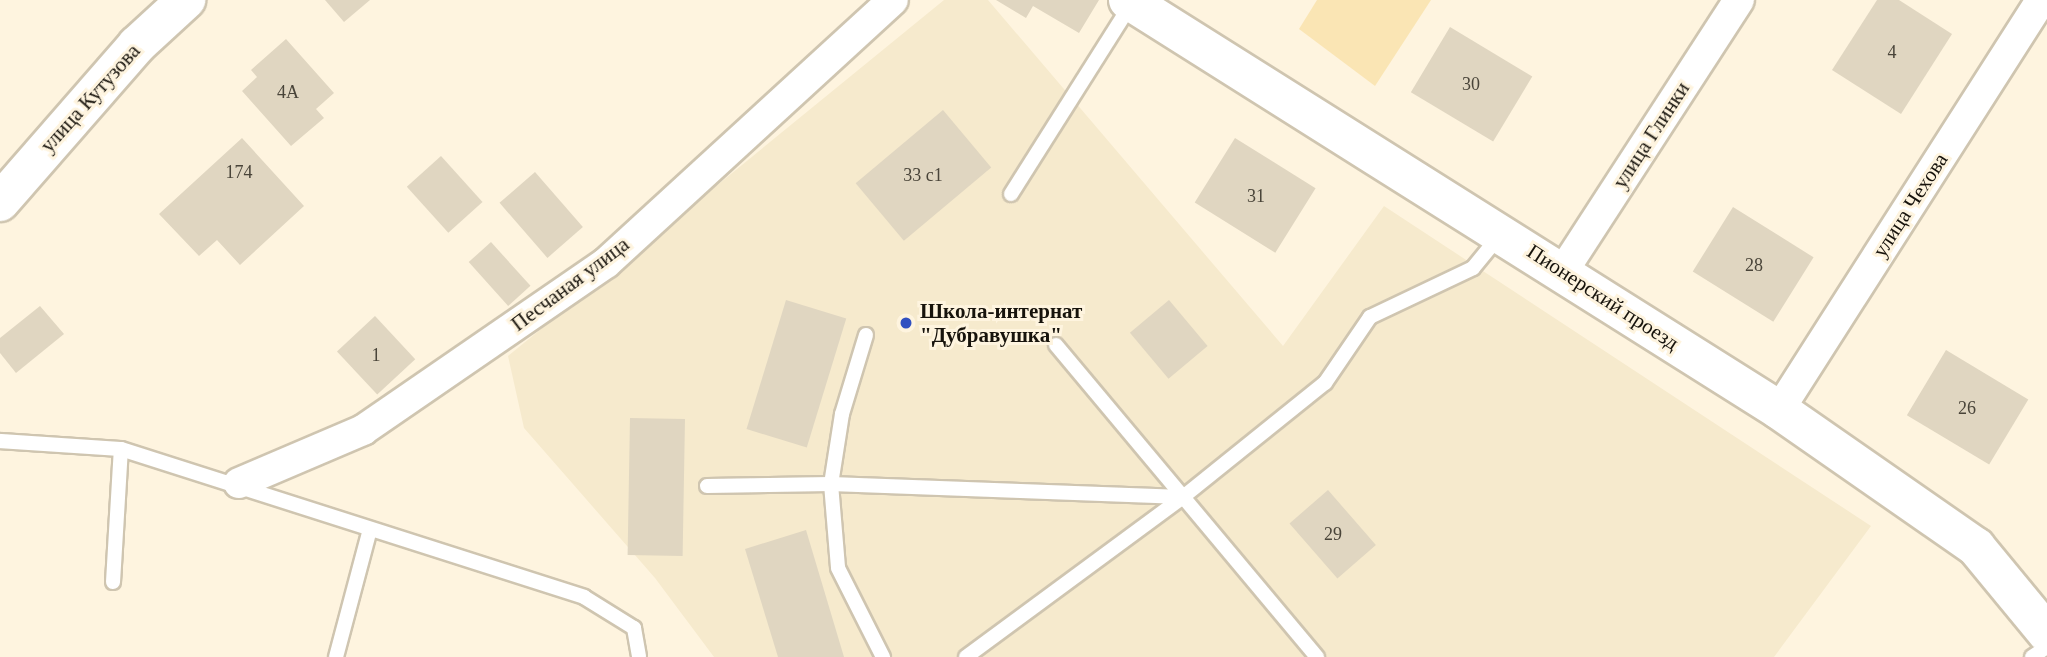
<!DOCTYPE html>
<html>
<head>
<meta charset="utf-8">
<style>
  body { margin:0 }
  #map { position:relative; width:2047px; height:657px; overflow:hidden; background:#fef4df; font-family:"Times New Roman",serif }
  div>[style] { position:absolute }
  .built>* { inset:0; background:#f6eacd }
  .green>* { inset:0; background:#fae5b4 }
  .building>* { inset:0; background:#e0d6c1; transform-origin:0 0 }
  .roads { filter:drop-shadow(2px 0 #cfc5b0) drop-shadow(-2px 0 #cfc5b0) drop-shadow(0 2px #cfc5b0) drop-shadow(0 -2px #cfc5b0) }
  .lane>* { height:14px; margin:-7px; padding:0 7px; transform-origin:7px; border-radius:7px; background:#fff }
  .street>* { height:30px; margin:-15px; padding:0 15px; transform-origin:15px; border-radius:15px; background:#fff }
  .secondary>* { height:38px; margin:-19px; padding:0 19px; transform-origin:19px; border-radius:19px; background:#fff }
  .dots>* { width:19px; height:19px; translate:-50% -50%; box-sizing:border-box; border:4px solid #fef4df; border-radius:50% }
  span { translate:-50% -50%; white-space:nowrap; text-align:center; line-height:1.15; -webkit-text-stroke:6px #fef4df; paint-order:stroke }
  .number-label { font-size:18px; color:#494439 }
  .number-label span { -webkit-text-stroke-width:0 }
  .street-label { font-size:21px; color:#17130c }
  .poi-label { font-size:21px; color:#17130c; font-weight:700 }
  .left { translate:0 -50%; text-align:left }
</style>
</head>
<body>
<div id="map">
  <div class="built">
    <i style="clip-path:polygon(944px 0,988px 0,1283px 346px,1384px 206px,1871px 526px,1774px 657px,714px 657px,655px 578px,524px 428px,508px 356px)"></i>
  </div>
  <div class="green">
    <i style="clip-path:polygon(1317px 0,1431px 0,1375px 86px,1299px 29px)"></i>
  </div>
  <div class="building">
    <i style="clip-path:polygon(325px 0,370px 0,344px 22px)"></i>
    <i style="clip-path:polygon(996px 0,1099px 0,1079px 33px,1033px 6px,1026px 18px)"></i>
    <i style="clip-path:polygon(1877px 0,1899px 0,1952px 34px,1901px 114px,1832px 70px)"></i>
    <i style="left:1450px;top:27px;width:96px;height:76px;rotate:31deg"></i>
    <i style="clip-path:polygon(286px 39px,334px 93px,316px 109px,324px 118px,291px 146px,242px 91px,257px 77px,251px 70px)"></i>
    <i style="left:943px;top:110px;width:75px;height:114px;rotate:50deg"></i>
    <i style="clip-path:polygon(242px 138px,304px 206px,240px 265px,217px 240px,199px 256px,159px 214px)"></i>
    <i style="left:1235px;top:138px;width:95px;height:76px;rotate:32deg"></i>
    <i style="left:441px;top:156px;width:62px;height:46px;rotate:48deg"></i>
    <i style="left:535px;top:172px;width:73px;height:47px;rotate:49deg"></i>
    <i style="left:1733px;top:207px;width:95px;height:76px;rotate:32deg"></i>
    <i style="left:491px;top:242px;width:59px;height:30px;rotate:48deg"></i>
    <i style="left:786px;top:300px;width:63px;height:135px;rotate:17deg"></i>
    <i style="left:1169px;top:300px;width:60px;height:51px;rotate:50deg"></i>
    <i style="clip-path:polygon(40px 306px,64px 334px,16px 373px,0 353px,0 338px)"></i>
    <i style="left:375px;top:316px;width:59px;height:52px;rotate:47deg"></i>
    <i style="left:1946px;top:350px;width:96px;height:76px;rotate:31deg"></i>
    <i style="left:630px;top:418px;width:55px;height:137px;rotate:1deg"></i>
    <i style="left:1328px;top:490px;width:73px;height:51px;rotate:49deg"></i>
    <i style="clip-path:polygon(806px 530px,844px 657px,778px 657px,745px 549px)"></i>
  </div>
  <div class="roads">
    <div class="lane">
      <i style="left:1011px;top:194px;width:225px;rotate:-57.7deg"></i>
      <i style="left:866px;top:335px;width:83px;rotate:106.9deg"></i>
      <i style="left:842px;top:414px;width:71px;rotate:98.9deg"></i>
      <i style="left:831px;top:484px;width:84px;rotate:85.2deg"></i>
      <i style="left:838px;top:568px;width:100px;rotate:63.2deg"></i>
      <i style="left:1056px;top:345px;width:407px;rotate:50.1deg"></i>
      <i style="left:0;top:441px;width:121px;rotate:3.8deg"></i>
      <i style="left:121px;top:449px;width:486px;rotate:17.7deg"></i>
      <i style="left:584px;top:597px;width:59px;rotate:31.8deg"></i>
      <i style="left:634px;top:628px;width:29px;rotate:80deg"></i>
      <i style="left:707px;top:486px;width:124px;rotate:-0.9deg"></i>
      <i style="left:831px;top:484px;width:352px;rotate:2.1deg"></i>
      <i style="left:1183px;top:497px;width:182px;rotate:-38.8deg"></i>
      <i style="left:1325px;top:383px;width:80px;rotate:-55.7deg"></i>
      <i style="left:1370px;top:317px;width:114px;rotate:-25.4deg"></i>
      <i style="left:1473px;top:268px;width:43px;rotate:-50.7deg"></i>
      <i style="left:113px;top:582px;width:133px;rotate:-86.6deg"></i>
      <i style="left:336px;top:657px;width:132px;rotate:-75.1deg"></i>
      <i style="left:966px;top:657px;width:270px;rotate:-36.4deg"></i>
      <i style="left:2032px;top:657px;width:18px;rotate:-34deg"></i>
    </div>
    <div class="street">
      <i style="left:1563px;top:271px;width:323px;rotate:-57deg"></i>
      <i style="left:1779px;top:410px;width:487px;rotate:-57.4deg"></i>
      <i style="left:239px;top:483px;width:135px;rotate:-23.1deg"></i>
      <i style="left:363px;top:430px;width:295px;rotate:-34.5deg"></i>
      <i style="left:606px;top:263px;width:389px;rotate:-42.5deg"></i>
    </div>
    <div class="secondary">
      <i style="left:1128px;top:0;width:769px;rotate:32.2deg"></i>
      <i style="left:1779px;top:410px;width:240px;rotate:34.8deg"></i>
      <i style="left:1976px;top:547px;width:112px;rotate:50.5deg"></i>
      <i style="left:0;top:202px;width:208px;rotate:-48.9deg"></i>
      <i style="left:137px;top:45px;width:67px;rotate:-42.6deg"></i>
    </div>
  </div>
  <div class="dots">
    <i style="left:906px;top:323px;background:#3050c0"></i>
  </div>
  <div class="number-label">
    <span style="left:1892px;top:52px">4</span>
    <span style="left:1471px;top:84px">30</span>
    <span style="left:288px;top:92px">4А</span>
    <span style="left:239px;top:172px">174</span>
    <span style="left:923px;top:175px">33 с1</span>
    <span style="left:1256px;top:196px">31</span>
    <span style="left:1754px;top:265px">28</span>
    <span style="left:376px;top:355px">1</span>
    <span style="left:1967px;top:408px">26</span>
    <span style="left:1333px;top:534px">29</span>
  </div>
  <div class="street-label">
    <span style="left:90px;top:98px;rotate:-48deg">улица Кутузова</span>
    <span style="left:1651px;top:135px;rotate:-57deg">улица Глинки</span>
    <span style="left:1910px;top:205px;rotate:-57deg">улица Чехова</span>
    <span style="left:570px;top:284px;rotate:-37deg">Песчаная улица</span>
    <span style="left:1603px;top:297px;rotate:33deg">Пионерский проезд</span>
  </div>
  <div class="poi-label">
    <span class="left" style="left:920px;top:323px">Школа-интернат<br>"Дубравушка"</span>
  </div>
</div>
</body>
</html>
